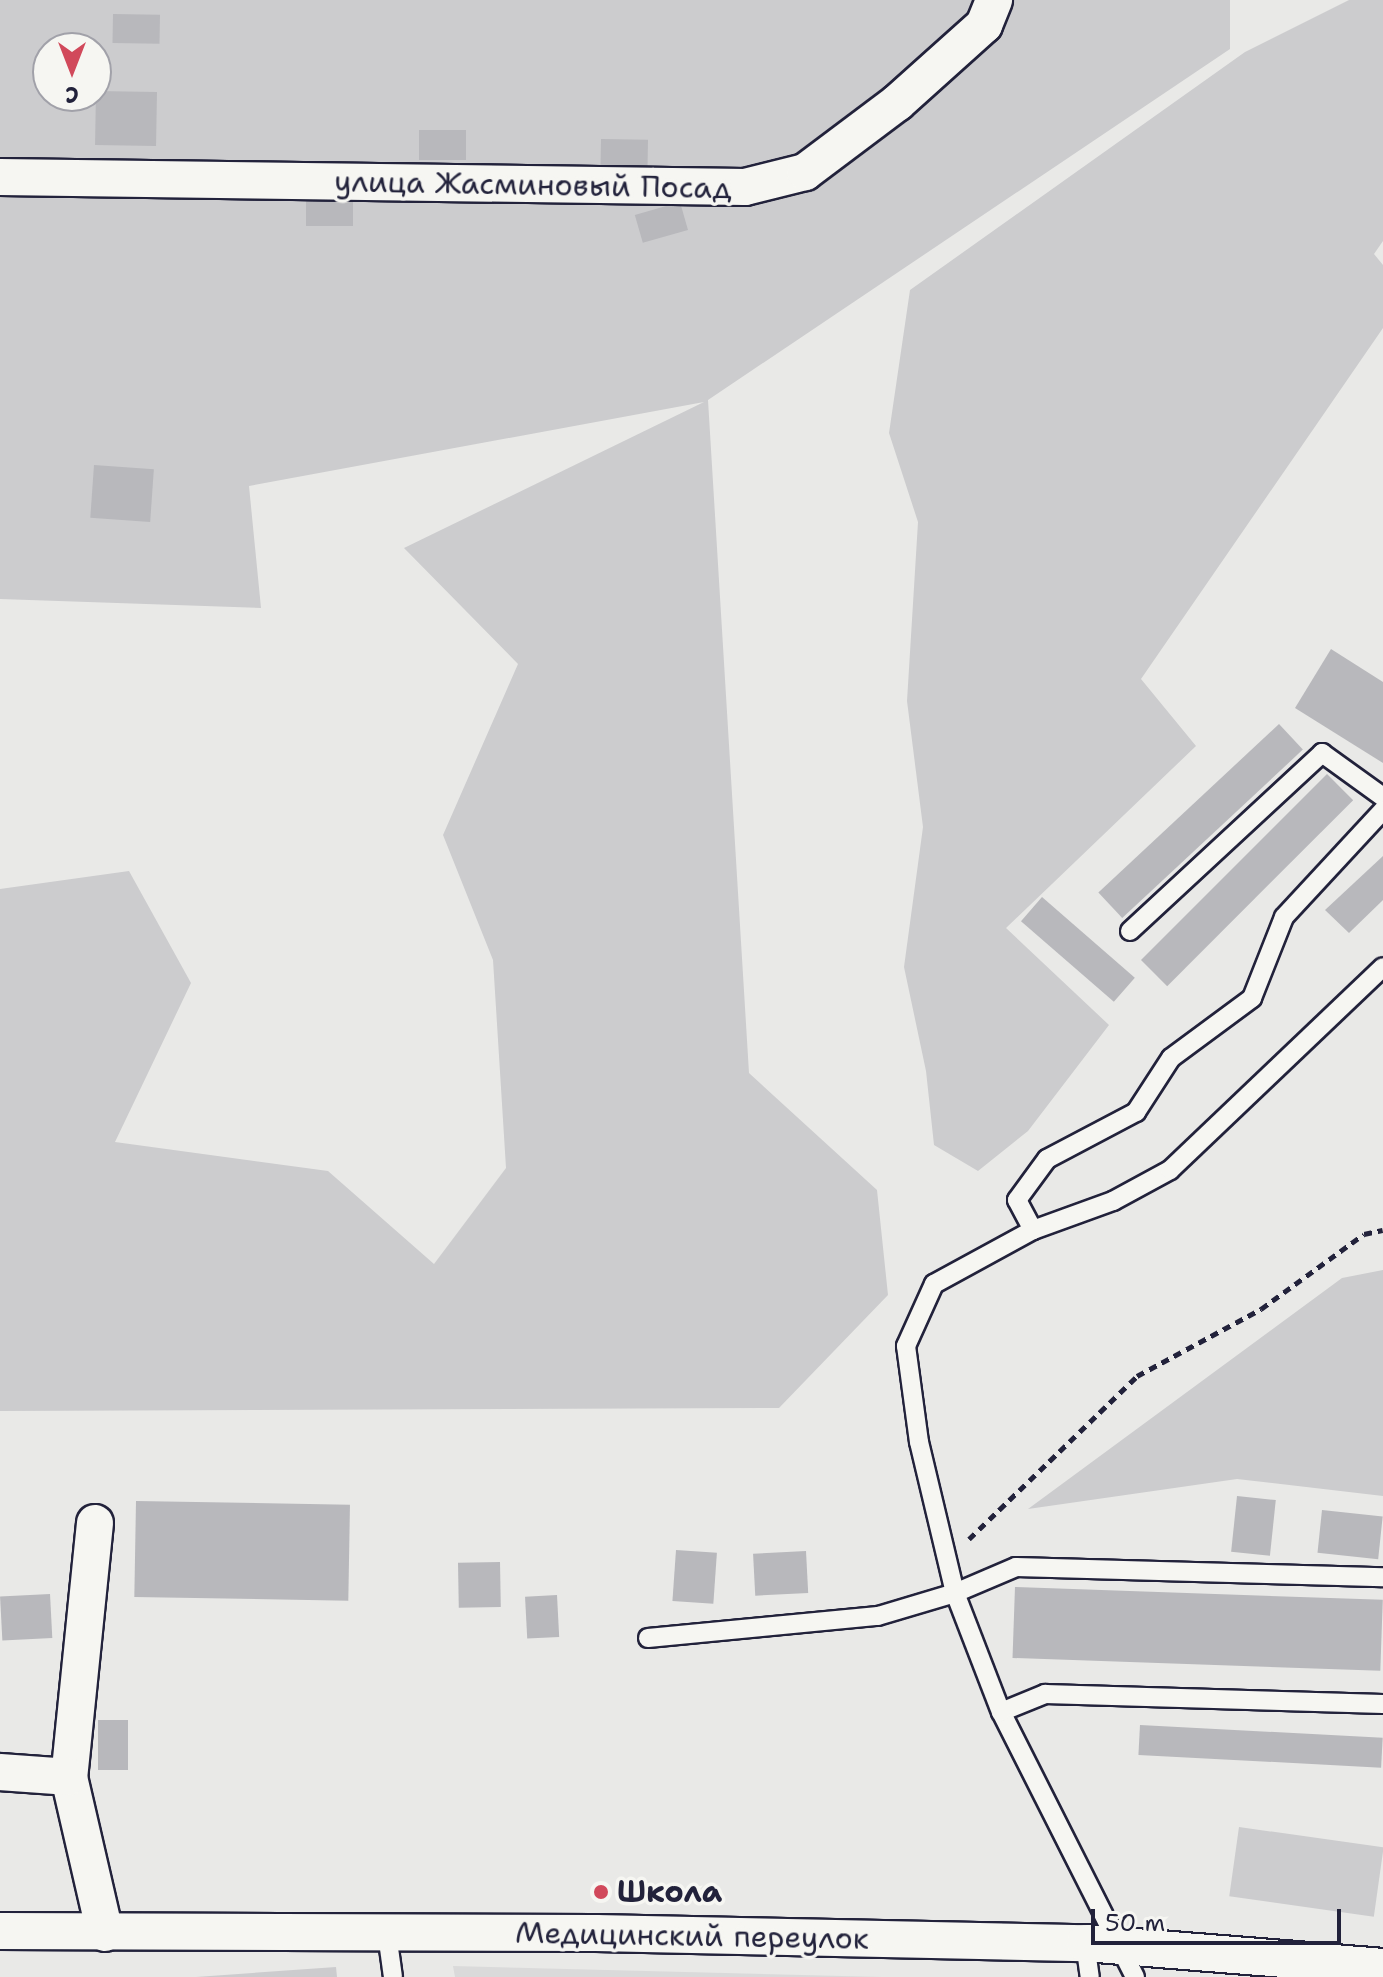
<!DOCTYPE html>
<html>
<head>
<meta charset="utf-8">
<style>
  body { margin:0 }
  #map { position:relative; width:1383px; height:1977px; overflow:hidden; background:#e9e9e7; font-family:"Shantell Sans",sans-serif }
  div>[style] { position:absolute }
  .built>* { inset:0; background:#dadada }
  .green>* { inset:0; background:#ccccce; transform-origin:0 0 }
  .building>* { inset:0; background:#b8b8bc; transform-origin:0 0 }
  .path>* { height:5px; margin-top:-2.5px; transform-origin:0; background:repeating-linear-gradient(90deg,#22223b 0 8px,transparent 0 14px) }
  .roads { filter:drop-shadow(2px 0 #22223b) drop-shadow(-2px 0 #22223b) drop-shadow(0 2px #22223b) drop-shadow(0 -2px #22223b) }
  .lane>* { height:18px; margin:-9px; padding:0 9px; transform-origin:9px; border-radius:9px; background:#f6f6f2 }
  .street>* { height:36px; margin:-18px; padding:0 18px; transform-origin:18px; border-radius:18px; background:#f6f6f2 }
  .dots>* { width:22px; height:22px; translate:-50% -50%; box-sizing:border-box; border:4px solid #f6f6f2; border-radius:50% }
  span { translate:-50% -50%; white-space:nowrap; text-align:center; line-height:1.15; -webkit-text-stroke:7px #f6f6f2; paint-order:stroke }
  .street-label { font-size:30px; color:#22223b }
  .poi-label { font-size:30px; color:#22223b; font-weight:700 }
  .left { translate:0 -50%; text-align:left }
  .north { position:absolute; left:32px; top:32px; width:80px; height:80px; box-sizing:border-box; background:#f6f6f2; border:2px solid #a1a1a9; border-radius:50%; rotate:180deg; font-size:22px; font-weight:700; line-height:32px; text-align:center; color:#22223b }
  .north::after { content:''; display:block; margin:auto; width:28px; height:36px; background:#d1495b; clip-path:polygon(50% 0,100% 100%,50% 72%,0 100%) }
  .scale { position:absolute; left:1091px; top:1909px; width:250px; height:36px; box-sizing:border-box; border:4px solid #22223b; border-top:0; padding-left:10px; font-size:24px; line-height:28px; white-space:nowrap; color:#22223b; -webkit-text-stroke:6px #f6f6f2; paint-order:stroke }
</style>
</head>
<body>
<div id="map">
  <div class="built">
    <i style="clip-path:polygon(453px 1966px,882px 1977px,455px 1977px)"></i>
  </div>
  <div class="green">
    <i style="clip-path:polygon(evenodd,0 0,1230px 0,1230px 49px,708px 400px,749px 1073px,877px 1190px,888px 1295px,779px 1408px,0 1411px,0 889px,129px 871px,191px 983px,115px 1142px,328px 1171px,434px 1264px,506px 1168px,493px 960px,443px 835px,518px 664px,404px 548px,704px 402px,249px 486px,261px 608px,0 599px,0 0,48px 48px,96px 48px,96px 96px,48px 96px,48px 48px)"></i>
    <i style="clip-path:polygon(1349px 0,1383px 0,1383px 241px,1374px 254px,1383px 265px,1383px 328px,1141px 679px,1196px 746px,1006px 928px,1109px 1025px,1028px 1131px,978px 1171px,934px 1145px,926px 1071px,904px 967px,923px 827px,907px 701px,918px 522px,889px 433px,910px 290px,1245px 52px)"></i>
    <i style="clip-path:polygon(1383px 1270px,1383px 1496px,1237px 1479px,1028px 1509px,1342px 1278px)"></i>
    <i style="left:1239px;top:1827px;width:146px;height:70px;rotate:8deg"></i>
    <i style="clip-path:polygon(336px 1967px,337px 1977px,196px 1977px)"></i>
  </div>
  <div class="building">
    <i style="left:113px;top:14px;width:47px;height:29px;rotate:1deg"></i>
    <i style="left:96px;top:91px;width:61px;height:54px;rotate:1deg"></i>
    <i style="left:419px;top:130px;width:47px;height:30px"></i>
    <i style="left:601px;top:139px;width:47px;height:30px;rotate:1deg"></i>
    <i style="left:306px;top:196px;width:47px;height:30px"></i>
    <i style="left:680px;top:202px;width:29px;height:47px;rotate:74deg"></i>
    <i style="left:94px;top:465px;width:60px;height:53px;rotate:4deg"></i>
    <i style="clip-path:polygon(1331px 649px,1383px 682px,1383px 763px,1295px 708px)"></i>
    <i style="left:1279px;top:724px;width:35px;height:247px;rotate:47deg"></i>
    <i style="left:1327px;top:774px;width:37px;height:263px;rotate:45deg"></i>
    <i style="clip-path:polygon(1383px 856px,1383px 900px,1349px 933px,1325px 910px)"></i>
    <i style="left:1042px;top:897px;width:123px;height:32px;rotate:41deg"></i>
    <i style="left:1237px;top:1496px;width:39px;height:56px;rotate:6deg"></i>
    <i style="left:136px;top:1501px;width:214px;height:96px;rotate:1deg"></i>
    <i style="left:1322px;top:1510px;width:61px;height:43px;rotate:6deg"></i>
    <i style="left:676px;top:1550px;width:41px;height:51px;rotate:4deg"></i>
    <i style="left:806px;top:1551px;width:42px;height:53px;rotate:87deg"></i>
    <i style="left:500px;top:1562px;width:45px;height:42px;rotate:89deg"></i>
    <i style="left:1015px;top:1587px;width:368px;height:71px;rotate:2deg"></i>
    <i style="left:50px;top:1594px;width:44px;height:50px;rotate:87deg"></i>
    <i style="left:557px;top:1595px;width:42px;height:32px;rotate:87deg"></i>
    <i style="left:98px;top:1720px;width:30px;height:50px"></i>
    <i style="left:1140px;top:1725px;width:243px;height:30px;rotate:3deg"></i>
  </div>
  <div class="path">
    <i style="left:969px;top:1539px;width:234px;rotate:-44.1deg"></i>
    <i style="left:1137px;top:1376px;width:141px;rotate:-28.4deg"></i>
    <i style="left:1261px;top:1309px;width:127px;rotate:-36.1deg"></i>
    <i style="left:1364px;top:1234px;width:19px;rotate:-12deg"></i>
  </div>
  <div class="roads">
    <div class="lane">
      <i style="left:1130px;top:931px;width:262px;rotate:-42.8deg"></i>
      <i style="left:1322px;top:753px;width:75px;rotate:35.8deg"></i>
      <i style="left:1033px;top:1230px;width:34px;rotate:-118deg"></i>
      <i style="left:1017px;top:1200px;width:51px;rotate:-53.8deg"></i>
      <i style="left:1047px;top:1159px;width:101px;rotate:-27.8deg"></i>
      <i style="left:1136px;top:1112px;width:64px;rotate:-57.1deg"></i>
      <i style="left:1171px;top:1058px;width:101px;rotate:-36.5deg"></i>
      <i style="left:1252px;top:998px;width:87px;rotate:-68.4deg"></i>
      <i style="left:1284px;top:917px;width:146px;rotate:-47.2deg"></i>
      <i style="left:648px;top:1638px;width:231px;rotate:-5.5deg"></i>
      <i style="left:878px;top:1616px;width:80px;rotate:-16.6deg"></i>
      <i style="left:955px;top:1593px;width:66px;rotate:-23.1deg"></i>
      <i style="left:1016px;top:1567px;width:367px;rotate:1.6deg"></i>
      <i style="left:1001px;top:1712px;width:48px;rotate:-22.2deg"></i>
      <i style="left:1045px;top:1694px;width:338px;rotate:1.7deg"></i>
      <i style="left:387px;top:1934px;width:43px;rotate:82.1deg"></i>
      <i style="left:1085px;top:1943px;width:34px;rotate:82deg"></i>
      <i style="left:1135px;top:1977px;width:297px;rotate:-116.8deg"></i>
      <i style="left:1001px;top:1712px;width:128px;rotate:-111.1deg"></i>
      <i style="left:955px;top:1593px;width:155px;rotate:-103.4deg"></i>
      <i style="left:919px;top:1442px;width:97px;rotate:-97.7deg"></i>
      <i style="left:906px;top:1346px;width:68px;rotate:-65.7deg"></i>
      <i style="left:934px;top:1284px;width:113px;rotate:-28.6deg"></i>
      <i style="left:1033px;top:1230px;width:85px;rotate:-19.9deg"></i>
      <i style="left:1113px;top:1201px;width:65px;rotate:-28.5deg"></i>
      <i style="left:1170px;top:1170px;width:294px;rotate:-43.6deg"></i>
    </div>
    <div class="street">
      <i style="left:0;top:177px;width:745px;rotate:0.77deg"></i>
      <i style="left:745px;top:187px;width:62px;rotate:-14deg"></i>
      <i style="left:805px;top:172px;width:115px;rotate:-36.9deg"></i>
      <i style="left:897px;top:103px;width:117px;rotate:-41.9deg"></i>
      <i style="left:984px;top:25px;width:27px;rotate:-68deg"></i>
      <i style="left:95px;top:1523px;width:255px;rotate:95.8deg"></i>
      <i style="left:69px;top:1777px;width:160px;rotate:77deg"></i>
      <i style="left:0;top:1772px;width:69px;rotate:4.1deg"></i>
      <i style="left:0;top:1931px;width:596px;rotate:0.19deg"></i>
      <i style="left:596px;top:1933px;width:489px;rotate:1.2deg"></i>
      <i style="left:1085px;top:1943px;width:299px;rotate:4.6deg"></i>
    </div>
  </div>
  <div class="dots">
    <i style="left:601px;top:1892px;background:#d1495b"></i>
  </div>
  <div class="street-label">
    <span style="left:533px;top:185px;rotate:1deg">улица Жасминовый Посад</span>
    <span style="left:692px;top:1936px;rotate:1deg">Медицинский переулок</span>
  </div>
  <div class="poi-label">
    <span class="left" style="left:617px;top:1892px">Школа</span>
  </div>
  <div class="north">С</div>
  <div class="scale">50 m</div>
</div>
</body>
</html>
